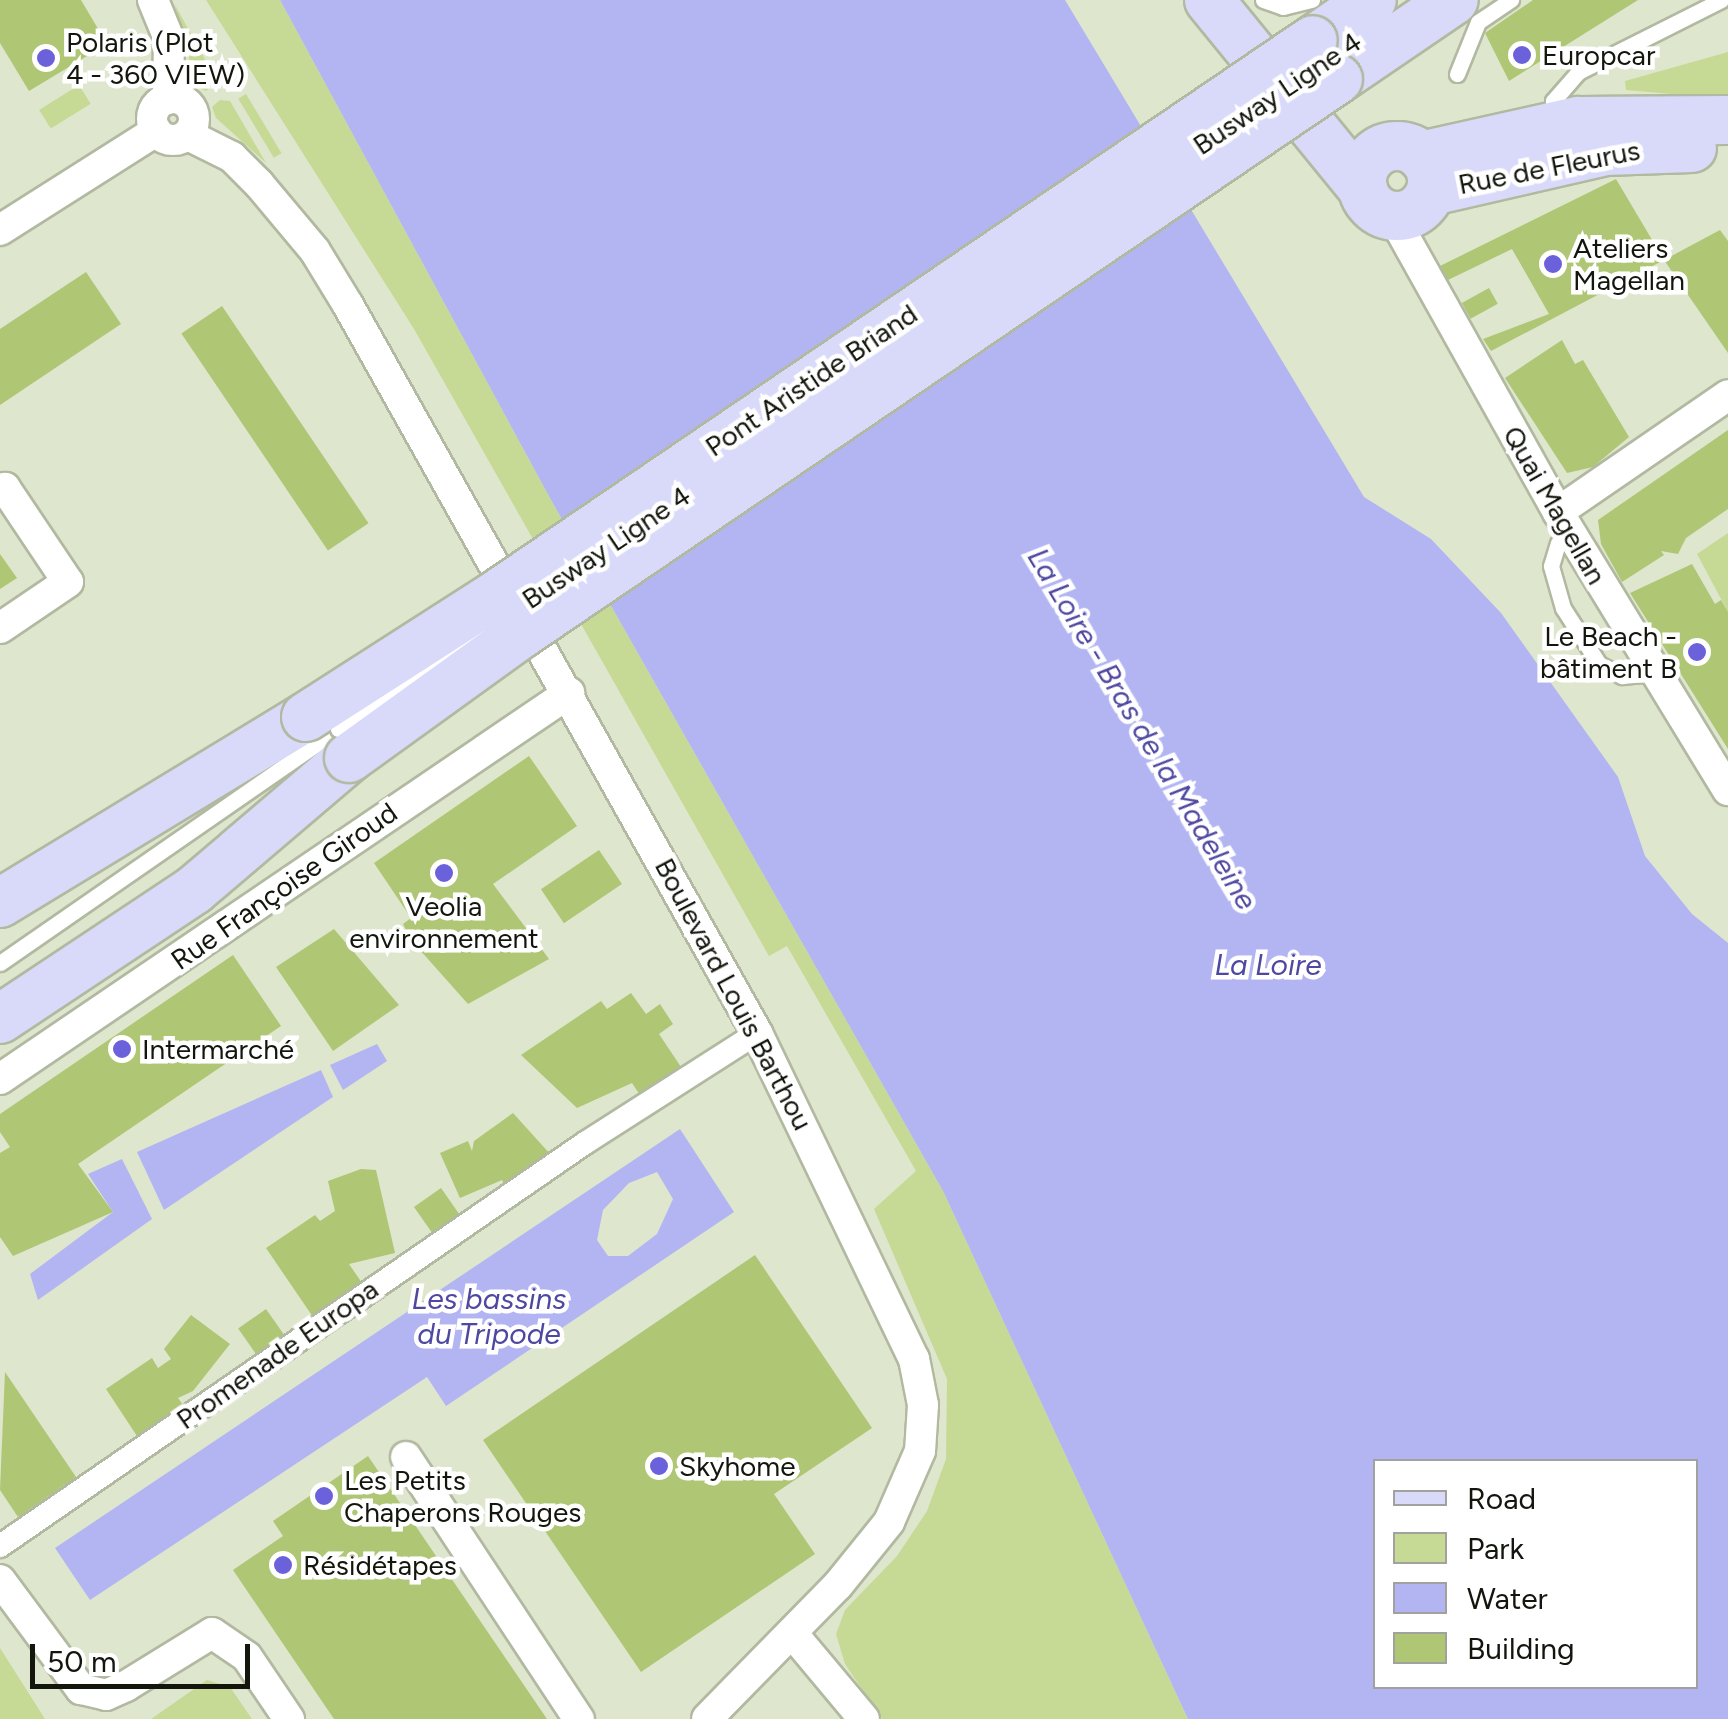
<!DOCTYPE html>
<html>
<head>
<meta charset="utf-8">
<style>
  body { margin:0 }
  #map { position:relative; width:1728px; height:1719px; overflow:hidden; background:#dee6cd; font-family:Figtree,sans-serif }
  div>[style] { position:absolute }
  .green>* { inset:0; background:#c6da95; transform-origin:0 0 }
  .water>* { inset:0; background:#b3b5f2 }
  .building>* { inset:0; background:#afc675; transform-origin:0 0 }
  .roads { filter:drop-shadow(2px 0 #b1b9a0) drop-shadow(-2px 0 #b1b9a0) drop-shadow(0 2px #b1b9a0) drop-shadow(0 -2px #b1b9a0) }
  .service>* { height:15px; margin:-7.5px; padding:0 7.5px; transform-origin:7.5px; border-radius:7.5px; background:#fff }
  .pedestrian>* { height:22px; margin:-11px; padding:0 11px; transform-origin:11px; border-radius:11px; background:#fff }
  .minor>* { height:30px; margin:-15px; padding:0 15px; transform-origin:15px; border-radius:15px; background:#fff }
  .minor>.ring { margin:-15px; padding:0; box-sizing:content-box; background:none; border:30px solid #fff; border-radius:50% }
  .primary>* { height:48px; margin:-24px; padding:0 24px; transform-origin:24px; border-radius:24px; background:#d9daf9 }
  .primary>.ring { margin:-24px; padding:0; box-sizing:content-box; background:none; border:48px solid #d9daf9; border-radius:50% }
  .bridges { filter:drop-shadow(2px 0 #b1b9a0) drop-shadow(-2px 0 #b1b9a0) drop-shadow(0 2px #b1b9a0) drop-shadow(0 -2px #b1b9a0) }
  .service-bridge>* { height:15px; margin:-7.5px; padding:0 7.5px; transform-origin:7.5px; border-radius:7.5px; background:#fff }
  .primary-bridge>* { height:48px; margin:-24px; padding:0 24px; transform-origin:24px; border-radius:24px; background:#d9daf9 }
  .dots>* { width:28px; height:28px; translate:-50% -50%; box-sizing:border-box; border:5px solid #fff; border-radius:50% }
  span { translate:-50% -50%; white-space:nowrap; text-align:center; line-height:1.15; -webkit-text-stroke:9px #fff; paint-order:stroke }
  .poi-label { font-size:28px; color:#13160d }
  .left { translate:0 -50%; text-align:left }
  .right { translate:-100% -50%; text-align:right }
  .street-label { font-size:28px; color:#13160d }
  .water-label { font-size:30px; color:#4e48a0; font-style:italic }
  .legend { position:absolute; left:1373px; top:1459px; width:325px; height:230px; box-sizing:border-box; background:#fff; border:2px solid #a1a29e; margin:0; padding:12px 18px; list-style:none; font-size:30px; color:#13160d }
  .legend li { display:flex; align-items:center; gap:20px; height:50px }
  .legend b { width:50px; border:2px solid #a1a29e }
  .scale { position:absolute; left:30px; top:1644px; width:220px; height:45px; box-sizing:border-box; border:5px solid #13160d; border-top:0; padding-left:12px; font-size:30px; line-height:35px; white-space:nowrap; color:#13160d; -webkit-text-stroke:8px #fff; paint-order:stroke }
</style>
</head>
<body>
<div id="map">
  <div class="green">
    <i style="clip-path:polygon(206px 0,280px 0,551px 500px,943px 1191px,1188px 1719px,882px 1719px,845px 1664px,836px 1634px,845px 1610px,897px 1556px,927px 1511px,946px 1459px,947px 1379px,874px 1209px,916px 1171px,787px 946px,769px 956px,414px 329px)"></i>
    <i style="clip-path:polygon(175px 5px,217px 81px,206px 91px,196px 86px)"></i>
    <i style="clip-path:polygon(1728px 52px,1728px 99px,1626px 90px,1625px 81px)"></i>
    <i style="left:79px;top:85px;width:22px;height:47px;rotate:58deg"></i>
    <i style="left:246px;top:94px;width:69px;height:9px;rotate:59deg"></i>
    <i style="clip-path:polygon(220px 100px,230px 101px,266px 163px,216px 118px,212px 107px)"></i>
    <i style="clip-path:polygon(1728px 533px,1728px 612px,1697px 554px)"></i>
    <i style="clip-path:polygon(0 1648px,45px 1719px,0 1719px)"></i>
    <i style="clip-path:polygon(207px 1680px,230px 1687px,252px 1719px,151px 1719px)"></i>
  </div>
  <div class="water">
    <i style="clip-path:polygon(evenodd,280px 0,1065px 0,1364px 497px,1431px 539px,1501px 613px,1618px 777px,1645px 856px,1692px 914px,1728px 943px,1728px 1719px,1188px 1719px,943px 1191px,551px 500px,280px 0,1376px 1462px,1696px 1462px,1696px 1686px,1376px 1686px,1376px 1462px)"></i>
    <i style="clip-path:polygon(377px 1044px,387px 1061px,343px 1090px,330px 1065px)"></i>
    <i style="clip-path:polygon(321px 1070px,333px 1097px,164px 1210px,137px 1152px)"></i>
    <i style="clip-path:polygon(evenodd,680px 1129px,734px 1212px,446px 1406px,427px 1377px,90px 1600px,55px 1548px,680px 1129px,657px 1172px,673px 1199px,657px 1234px,628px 1256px,608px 1256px,597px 1240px,603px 1210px,629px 1183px,657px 1172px)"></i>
    <i style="clip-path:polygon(122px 1159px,152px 1219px,38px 1300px,30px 1274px,113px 1212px,88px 1174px)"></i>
  </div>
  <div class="building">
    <i style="clip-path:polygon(0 0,81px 0,107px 44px,29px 91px,0 43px)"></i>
    <i style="clip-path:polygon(1638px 0,1509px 81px,1485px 33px,1533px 0)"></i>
    <i style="clip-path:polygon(1616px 179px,1664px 260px,1491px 351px,1483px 339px,1549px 314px,1512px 249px,1448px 280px,1440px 266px)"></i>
    <i style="clip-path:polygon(1720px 230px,1728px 241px,1728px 353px,1664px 260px)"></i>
    <i style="clip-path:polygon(86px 272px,121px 324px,0 405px,0 329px)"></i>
    <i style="left:1489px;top:288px;width:18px;height:31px;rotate:61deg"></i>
    <i style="left:222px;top:306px;width:262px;height:49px;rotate:56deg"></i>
    <i style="clip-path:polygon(1562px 340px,1575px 364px,1583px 360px,1629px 437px,1593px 467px,1567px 473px,1505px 378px)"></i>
    <i style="clip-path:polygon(1728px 430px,1728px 509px,1686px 538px,1678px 554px,1661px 551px,1664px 555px,1622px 582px,1601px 544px,1598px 520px)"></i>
    <i style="clip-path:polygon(0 554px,17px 578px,0 589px)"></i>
    <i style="clip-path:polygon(1692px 564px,1715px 604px,1721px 600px,1728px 612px,1728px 749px,1630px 593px)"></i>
    <i style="clip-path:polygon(529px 756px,577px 826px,493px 884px,549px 959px,468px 1004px,411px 940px,403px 924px,411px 918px,374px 863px)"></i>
    <i style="left:599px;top:850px;width:41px;height:70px;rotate:56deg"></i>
    <i style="clip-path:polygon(334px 929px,399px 1005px,333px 1051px,276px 967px)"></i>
    <i style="clip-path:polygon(233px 955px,281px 1026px,78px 1164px,113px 1212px,13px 1256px,0 1237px,0 1153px,10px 1147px,0 1132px,0 1114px)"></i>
    <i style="clip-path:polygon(631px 993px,646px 1014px,660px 1004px,673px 1024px,659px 1034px,681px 1067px,640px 1095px,632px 1083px,577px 1108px,521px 1055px,601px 1001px,607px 1009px)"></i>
    <i style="clip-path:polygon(513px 1113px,551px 1155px,505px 1186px,502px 1180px,460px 1198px,440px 1153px,468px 1141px,472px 1151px,474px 1141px)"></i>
    <i style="clip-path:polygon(361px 1169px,376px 1170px,395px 1253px,349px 1264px,362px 1283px,313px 1317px,266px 1248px,315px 1215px,320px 1221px,335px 1211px,328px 1181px)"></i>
    <i style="left:441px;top:1188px;width:38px;height:33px;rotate:55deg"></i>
    <i style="clip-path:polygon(755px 1255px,872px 1428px,774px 1494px,815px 1554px,641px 1672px,483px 1440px)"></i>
    <i style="left:266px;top:1309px;width:37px;height:34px;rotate:55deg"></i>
    <i style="clip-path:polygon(191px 1315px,230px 1344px,193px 1391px,178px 1398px,183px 1405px,137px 1436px,106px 1389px,152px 1358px,158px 1368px,171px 1359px,164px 1349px)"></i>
    <i style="clip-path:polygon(5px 1372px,76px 1477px,18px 1517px,0 1490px)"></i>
    <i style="clip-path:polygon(368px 1456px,547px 1719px,334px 1719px,233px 1570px,283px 1536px,273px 1521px)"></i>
  </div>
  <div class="roads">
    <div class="service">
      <i style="left:1263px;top:0;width:21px;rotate:19deg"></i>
      <i style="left:1283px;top:7px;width:30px;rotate:-14deg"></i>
      <i style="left:1457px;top:74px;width:56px;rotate:-68deg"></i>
      <i style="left:1478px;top:22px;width:40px;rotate:-34deg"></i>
      <i style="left:1553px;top:120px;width:19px;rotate:-90deg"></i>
      <i style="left:1553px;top:101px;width:38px;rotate:-49deg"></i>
      <i style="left:1578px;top:72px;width:160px;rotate:-26.7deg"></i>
      <i style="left:1570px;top:532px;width:16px;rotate:137deg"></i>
      <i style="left:1558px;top:543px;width:24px;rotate:107deg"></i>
      <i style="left:1551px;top:566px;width:44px;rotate:74.1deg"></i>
      <i style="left:1563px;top:608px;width:67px;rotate:57.3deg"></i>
      <i style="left:1599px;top:664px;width:26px;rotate:28deg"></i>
      <i style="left:1622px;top:676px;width:33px;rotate:-5deg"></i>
      <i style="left:0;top:963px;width:411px;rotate:-34.7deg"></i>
    </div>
    <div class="pedestrian">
      <i style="left:0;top:1546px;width:710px;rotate:-34.56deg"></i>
      <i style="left:585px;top:1143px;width:204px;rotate:-32.6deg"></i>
    </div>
    <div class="minor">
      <i style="left:153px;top:0;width:42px;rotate:67.7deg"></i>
      <i style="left:169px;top:39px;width:60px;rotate:91deg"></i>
      <i class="ring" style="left:152px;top:98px;width:12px;height:12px"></i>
      <i style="left:188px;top:135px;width:49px;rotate:26.6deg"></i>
      <i style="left:232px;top:157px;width:38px;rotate:45deg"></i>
      <i style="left:259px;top:184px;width:87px;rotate:50.1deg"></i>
      <i style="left:315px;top:251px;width:63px;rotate:58.6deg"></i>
      <i style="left:348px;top:305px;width:835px;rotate:60.67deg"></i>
      <i style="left:757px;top:1033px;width:362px;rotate:64.3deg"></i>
      <i style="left:914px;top:1359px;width:47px;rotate:78.9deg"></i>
      <i style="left:923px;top:1405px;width:46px;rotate:93.7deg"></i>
      <i style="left:920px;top:1451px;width:77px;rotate:113.6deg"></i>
      <i style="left:889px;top:1522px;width:81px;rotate:129deg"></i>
      <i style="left:838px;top:1585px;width:187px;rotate:134.4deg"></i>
      <i style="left:1392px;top:215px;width:340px;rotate:60.8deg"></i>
      <i style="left:1558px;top:512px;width:326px;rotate:58.6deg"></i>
      <i style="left:0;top:230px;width:185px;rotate:-32.4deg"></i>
      <i style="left:0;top:491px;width:6px;rotate:-31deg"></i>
      <i style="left:5px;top:488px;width:113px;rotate:56.2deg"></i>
      <i style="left:68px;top:582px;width:82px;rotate:145.9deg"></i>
      <i style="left:1558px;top:512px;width:206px;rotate:-34.5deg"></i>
      <i style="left:0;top:1079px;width:688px;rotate:-34.15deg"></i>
      <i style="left:406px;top:1457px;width:314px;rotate:56.6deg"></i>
      <i style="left:0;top:1580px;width:136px;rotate:53.4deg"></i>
      <i style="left:81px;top:1689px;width:26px;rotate:13deg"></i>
      <i style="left:106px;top:1695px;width:22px;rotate:-24deg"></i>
      <i style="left:126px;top:1686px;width:101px;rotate:-31.6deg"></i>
      <i style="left:212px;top:1633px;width:42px;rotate:34.4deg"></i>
      <i style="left:247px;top:1657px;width:75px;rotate:55.9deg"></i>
      <i style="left:792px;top:1633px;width:112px;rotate:50.1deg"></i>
    </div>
    <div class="primary">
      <i style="left:1209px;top:0;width:244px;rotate:50.8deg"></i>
      <i style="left:1313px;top:40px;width:71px;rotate:-34.1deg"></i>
      <i style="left:1338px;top:79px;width:140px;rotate:-34.3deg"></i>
      <i class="ring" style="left:1362px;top:146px;width:22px;height:22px"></i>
      <i style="left:1421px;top:156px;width:161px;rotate:-12.6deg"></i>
      <i style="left:1578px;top:121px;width:150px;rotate:-0.4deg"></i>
      <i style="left:1431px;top:191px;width:180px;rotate:-12.9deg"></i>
      <i style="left:1606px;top:151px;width:86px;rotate:-2deg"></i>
      <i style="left:0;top:903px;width:358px;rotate:-31.3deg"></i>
      <i style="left:0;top:1019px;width:233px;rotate:-33.6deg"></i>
      <i style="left:194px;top:890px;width:204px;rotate:-40.4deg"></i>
    </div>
  </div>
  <div class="bridges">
    <div class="service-bridge">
      <i style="left:338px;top:729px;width:169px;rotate:-34.2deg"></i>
    </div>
    <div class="primary-bridge">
      <i style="left:306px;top:717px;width:233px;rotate:-32.7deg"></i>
      <i style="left:502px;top:591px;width:980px;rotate:-34.19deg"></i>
      <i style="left:349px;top:758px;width:216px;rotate:-35.8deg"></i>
      <i style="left:524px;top:632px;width:984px;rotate:-34.19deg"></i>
    </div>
  </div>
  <div class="dots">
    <i style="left:1522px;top:55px;background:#6b61db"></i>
    <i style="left:46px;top:58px;background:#6b61db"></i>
    <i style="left:1553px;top:264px;background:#6b61db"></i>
    <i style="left:1697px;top:652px;background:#6b61db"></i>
    <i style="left:444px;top:873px;background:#6b61db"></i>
    <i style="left:122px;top:1049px;background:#6b61db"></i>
    <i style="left:659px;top:1466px;background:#6b61db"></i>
    <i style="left:324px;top:1496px;background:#6b61db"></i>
    <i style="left:283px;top:1565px;background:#6b61db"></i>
  </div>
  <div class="poi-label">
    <span class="left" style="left:66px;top:58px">Polaris (Plot<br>4 - 360 VIEW)</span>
    <span class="left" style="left:1542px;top:55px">Europcar</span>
    <span class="left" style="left:1573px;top:264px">Ateliers<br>Magellan</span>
    <span class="right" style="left:1677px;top:652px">Le Beach -<br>bâtiment B</span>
    <span style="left:444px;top:922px">Veolia<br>environnement</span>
    <span class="left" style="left:142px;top:1049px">Intermarché</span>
    <span class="left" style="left:679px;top:1466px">Skyhome</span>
    <span class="left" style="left:344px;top:1496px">Les Petits<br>Chaperons Rouges</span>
    <span class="left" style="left:303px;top:1565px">Résidétapes</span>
  </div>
  <div class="street-label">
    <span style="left:1277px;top:93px;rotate:-34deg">Busway Ligne 4</span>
    <span style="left:1549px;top:167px;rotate:-11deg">Rue de Fleurus</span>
    <span style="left:811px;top:380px;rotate:-34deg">Pont Aristide Briand</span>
    <span style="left:1555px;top:505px;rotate:60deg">Quai Magellan</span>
    <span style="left:606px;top:547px;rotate:-34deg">Busway Ligne 4</span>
    <span style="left:284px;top:886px;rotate:-35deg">Rue Françoise Giroud</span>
    <span style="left:734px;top:994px;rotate:62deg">Boulevard Louis Barthou</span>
    <span style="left:277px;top:1354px;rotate:-35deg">Promenade Europa</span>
  </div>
  <div class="water-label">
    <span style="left:1142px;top:729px;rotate:59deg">La Loire - Bras de la Madeleine</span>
    <span style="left:1268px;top:965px">La Loire</span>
    <span style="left:489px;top:1316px">Les bassins<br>du Tripode</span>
  </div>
  <ul class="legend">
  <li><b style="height:12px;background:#d9daf9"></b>Road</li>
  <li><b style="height:28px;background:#c6da95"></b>Park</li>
  <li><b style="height:28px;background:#b3b5f2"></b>Water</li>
  <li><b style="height:28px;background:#afc675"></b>Building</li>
  </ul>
  <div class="scale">50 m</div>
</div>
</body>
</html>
